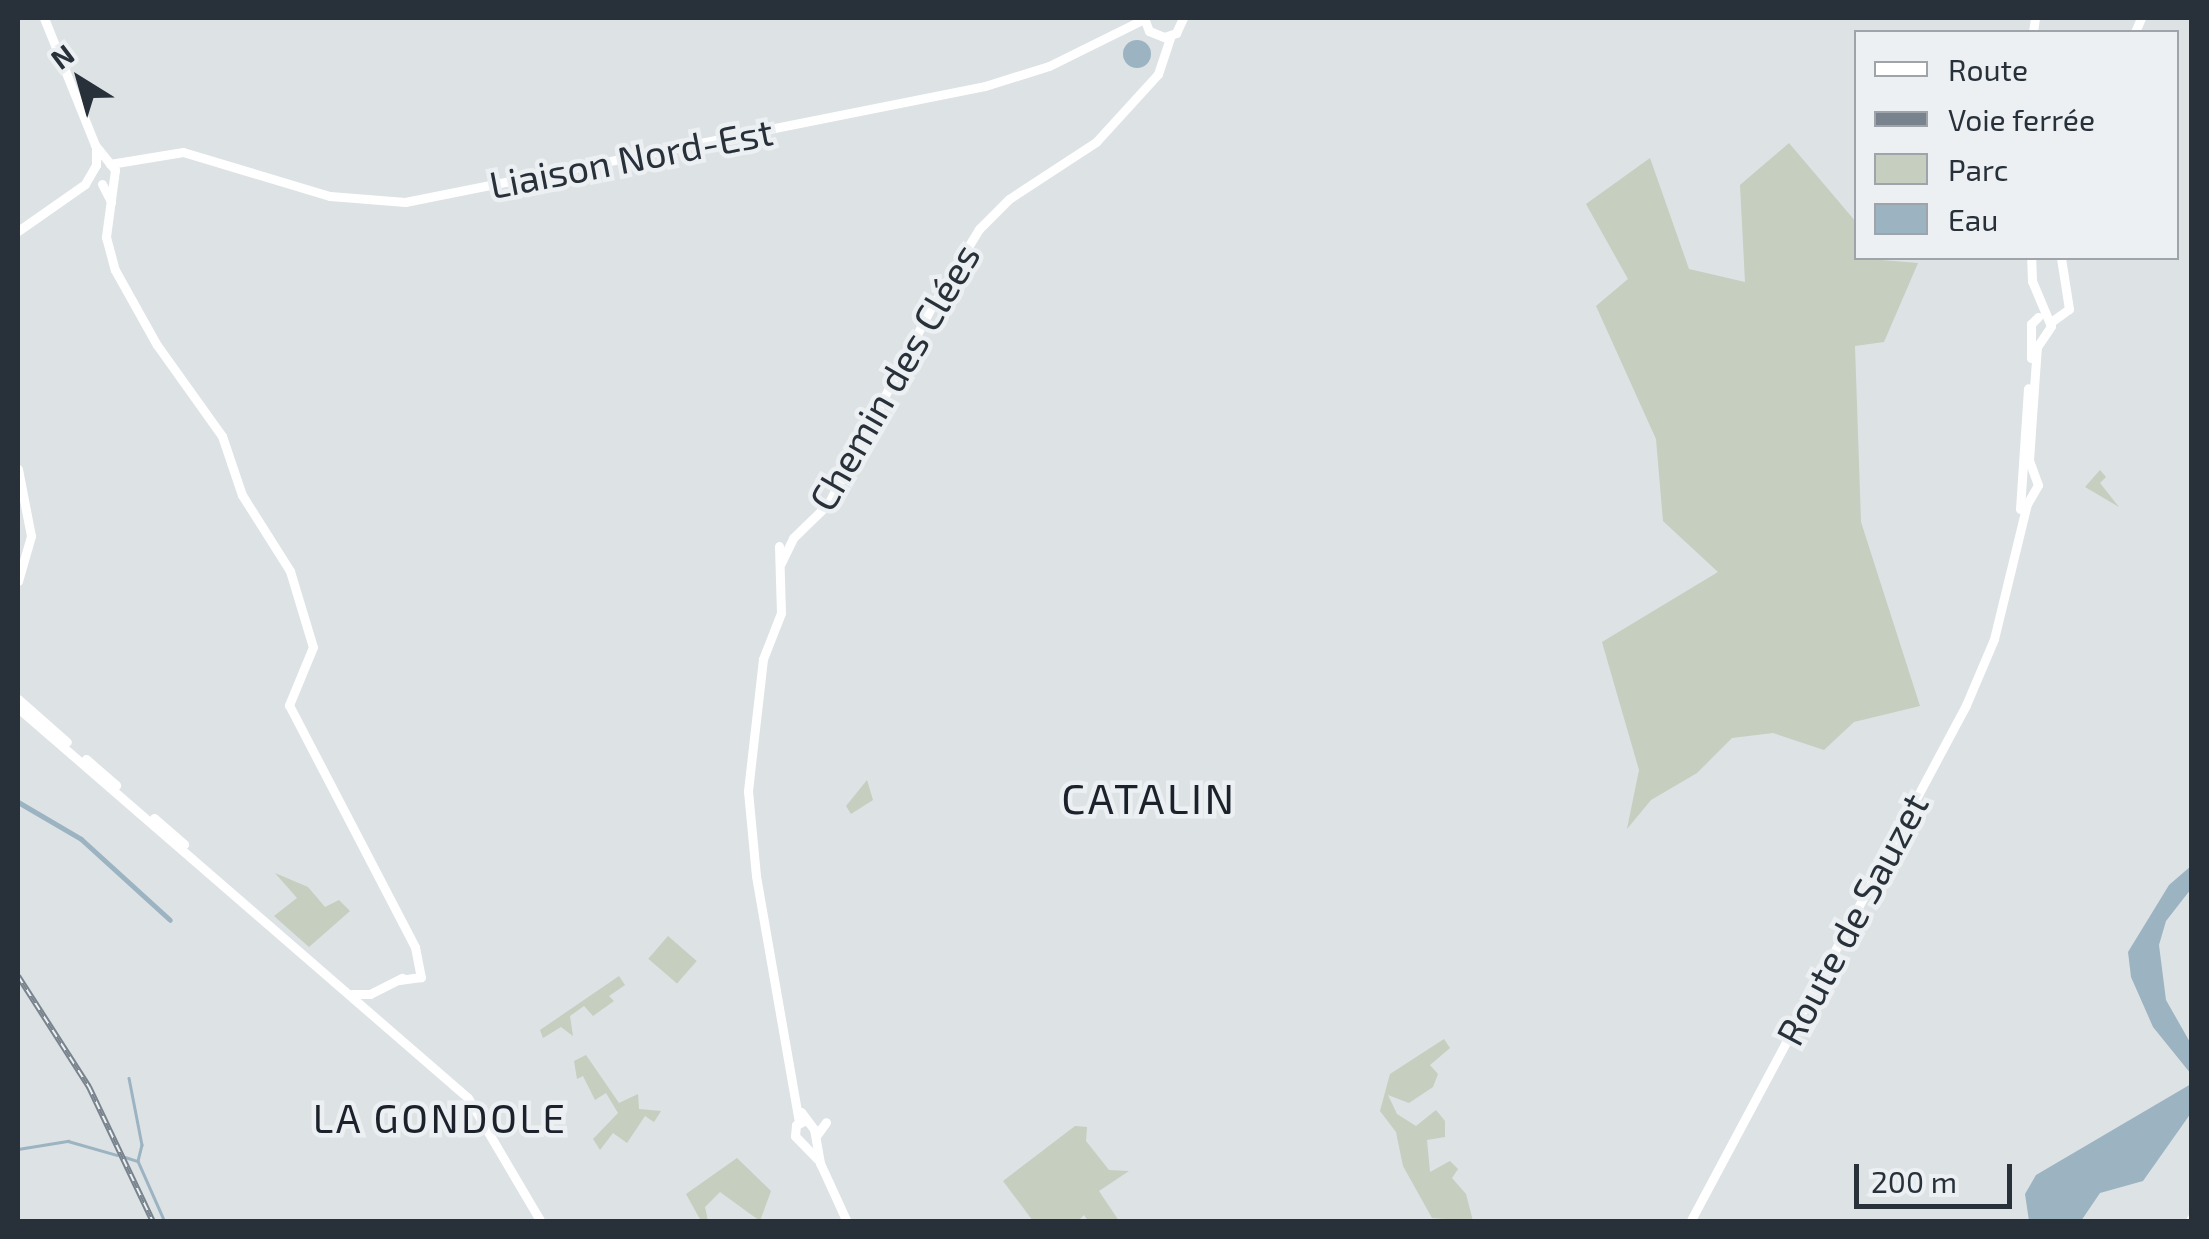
<!DOCTYPE html>
<html>
<head>
<meta charset="utf-8">
<style>
  body { margin:0 }
  #map { position:relative; width:2209px; height:1239px; overflow:hidden; background:#dde2e5; font-family:"Exo 2",sans-serif }
  div>[style] { position:absolute }
  .green>* { inset:0; background:#c5cebf; transform-origin:0 0 }
  .water>* { inset:0; background:#9cb3c2 }
  .round { border-radius:50% }
  .stream>* { height:2.5px; margin:-1.25px; padding:0 1.25px; transform-origin:1.25px; border-radius:1.25px; background:#9cb3c2 }
  .canal>* { height:5px; margin:-2.5px; padding:0 2.5px; transform-origin:2.5px; border-radius:2.5px; background:#9cb3c2 }
  .secondary>* { height:9px; margin:-4.5px; padding:0 4.5px; transform-origin:4.5px; border-radius:4.5px; background:#fff }
  .rail>* { height:6px; margin-top:-3px; transform-origin:0; background:repeating-linear-gradient(90deg,#ecf0f3 0 8px,#78838d 0 16px); box-sizing:border-box; border-block:2px solid #78838d }
  span { translate:-50% -50%; white-space:nowrap; text-align:center; line-height:1.15; -webkit-text-stroke:9px #ecf0f3; paint-order:stroke }
  .street-label { font-size:38px; color:#28313a }
  .neighbourhood-label { font-size:40px; color:#1b222b; letter-spacing:2.5px }
  .quarter-label { font-size:42px; color:#1b222b; letter-spacing:2.5px }
  .frame { position:absolute; inset:0; border:20px solid #28313a; pointer-events:none }
  .legend { position:absolute; left:1854px; top:30px; width:325px; height:230px; box-sizing:border-box; background:#ecf0f3; border:2px solid #9ea4a9; margin:0; padding:12px 18px; list-style:none; font-size:30px; color:#28313a }
  .legend li { display:flex; align-items:center; gap:20px; height:50px }
  .legend b { width:50px; border:2px solid #9ea4a9 }
  .north { position:absolute; left:30px; top:30px; width:100px; height:100px; -webkit-text-stroke:8px #ecf0f3; paint-order:stroke; rotate:323deg; font-size:28px; font-weight:700; line-height:40px; text-align:center; color:#28313a }
  .north::after { content:''; display:block; margin:auto; width:35px; height:45px; background:#28313a; clip-path:polygon(50% 0,100% 100%,50% 72%,0 100%) }
  .scale { position:absolute; left:1854px; top:1164px; width:158px; height:45px; box-sizing:border-box; border:5px solid #28313a; border-top:0; padding-left:12px; font-size:30px; line-height:35px; white-space:nowrap; color:#28313a; -webkit-text-stroke:8px #ecf0f3; paint-order:stroke }
</style>
</head>
<body>
<div id="map">
  <div class="green">
    <i style="clip-path:polygon(1789px 143px,1856px 222px,1856px 258px,1918px 263px,1884px 342px,1855px 346px,1861px 522px,1920px 706px,1854px 722px,1824px 750px,1773px 733px,1732px 738px,1697px 773px,1651px 800px,1627px 829px,1639px 770px,1602px 642px,1718px 572px,1663px 521px,1656px 439px,1596px 306px,1628px 279px,1586px 204px,1650px 158px,1689px 269px,1745px 282px,1740px 185px)"></i>
    <i style="clip-path:polygon(2100px 470px,2106px 477px,2100px 483px,2119px 507px,2085px 487px)"></i>
    <i style="clip-path:polygon(867px 780px,873px 800px,851px 814px,846px 806px)"></i>
    <i style="clip-path:polygon(275px 873px,308px 887px,325px 907px,339px 900px,350px 911px,309px 947px,274px 916px,297px 898px)"></i>
    <i style="left:668px;top:936px;width:38px;height:30px;rotate:41deg"></i>
    <i style="clip-path:polygon(619px 976px,625px 985px,609px 996px,614px 1001px,593px 1016px,584px 1006px,570px 1016px,573px 1036px,561px 1027px,543px 1038px,540px 1030px)"></i>
    <i style="clip-path:polygon(1444px 1039px,1450px 1048px,1430px 1065px,1438px 1074px,1433px 1087px,1409px 1103px,1388px 1095px,1397px 1114px,1416px 1126px,1436px 1110px,1445px 1121px,1445px 1137px,1427px 1140px,1430px 1172px,1450px 1161px,1458px 1169px,1452px 1178px,1466px 1194px,1473px 1221px,1432px 1218px,1403px 1166px,1396px 1132px,1380px 1111px,1390px 1074px)"></i>
    <i style="clip-path:polygon(586px 1055px,619px 1103px,638px 1094px,639px 1109px,661px 1111px,654px 1122px,645px 1116px,627px 1143px,613px 1133px,600px 1150px,593px 1139px,618px 1113px,606px 1093px,595px 1100px,583px 1076px,577px 1079px,574px 1061px)"></i>
    <i style="clip-path:polygon(1075px 1126px,1087px 1127px,1086px 1141px,1109px 1170px,1129px 1171px,1099px 1191px,1119px 1221px,1088px 1221px,1084px 1215px,1078px 1221px,1033px 1221px,1003px 1181px)"></i>
    <i style="clip-path:polygon(737px 1158px,771px 1191px,760px 1221px,720px 1192px,705px 1207px,708px 1221px,701px 1221px,686px 1194px)"></i>
  </div>
  <div class="water">
    <i class="round" style="left:1123px;top:40px;width:28px;height:28px"></i>
    <i style="clip-path:polygon(2191px 866px,2191px 889px,2166px 921px,2159px 945px,2166px 1000px,2191px 1044px,2191px 1074px,2153px 1027px,2131px 977px,2128px 952px,2169px 885px)"></i>
    <i style="clip-path:polygon(2191px 1084px,2191px 1113px,2143px 1181px,2100px 1193px,2081px 1221px,2029px 1221px,2025px 1194px,2036px 1175px)"></i>
  </div>
  <div class="stream">
    <i style="left:129px;top:1078px;width:68px;rotate:79deg"></i>
    <i style="left:142px;top:1145px;width:16px;rotate:104deg"></i>
    <i style="left:138px;top:1161px;width:67px;rotate:66.1deg"></i>
    <i style="left:18px;top:1149px;width:51px;rotate:-9.1deg"></i>
    <i style="left:68px;top:1141px;width:51px;rotate:15.9deg"></i>
    <i style="left:125px;top:1157px;width:13px;rotate:18deg"></i>
  </div>
  <div class="canal">
    <i style="left:18px;top:802px;width:73px;rotate:30.4deg"></i>
    <i style="left:81px;top:839px;width:120px;rotate:42.3deg"></i>
  </div>
  <div class="secondary">
    <i style="left:44px;top:18px;width:137px;rotate:68.1deg"></i>
    <i style="left:95px;top:145px;width:32px;rotate:51deg"></i>
    <i style="left:115px;top:170px;width:68px;rotate:97.7deg"></i>
    <i style="left:106px;top:237px;width:34px;rotate:75deg"></i>
    <i style="left:115px;top:270px;width:86px;rotate:60.8deg"></i>
    <i style="left:157px;top:345px;width:112px;rotate:54.5deg"></i>
    <i style="left:222px;top:436px;width:62px;rotate:71.3deg"></i>
    <i style="left:242px;top:495px;width:90px;rotate:57.7deg"></i>
    <i style="left:290px;top:571px;width:79px;rotate:73.2deg"></i>
    <i style="left:313px;top:647px;width:63px;rotate:112.5deg"></i>
    <i style="left:289px;top:705px;width:273px;rotate:62.5deg"></i>
    <i style="left:415px;top:947px;width:31px;rotate:79deg"></i>
    <i style="left:421px;top:977px;width:22px;rotate:172deg"></i>
    <i style="left:1144px;top:18px;width:14px;rotate:69deg"></i>
    <i style="left:1149px;top:31px;width:16px;rotate:22deg"></i>
    <i style="left:1164px;top:37px;width:13px;rotate:-18deg"></i>
    <i style="left:1176px;top:33px;width:17px;rotate:-65deg"></i>
    <i style="left:2033px;top:32px;width:14px;rotate:-82deg"></i>
    <i style="left:2135px;top:32px;width:15px;rotate:-67deg"></i>
    <i style="left:110px;top:164px;width:74px;rotate:-9.3deg"></i>
    <i style="left:183px;top:152px;width:153px;rotate:16.7deg"></i>
    <i style="left:330px;top:196px;width:75px;rotate:4.6deg"></i>
    <i style="left:405px;top:202px;width:591px;rotate:-11.31deg"></i>
    <i style="left:985px;top:86px;width:67px;rotate:-17.4deg"></i>
    <i style="left:1049px;top:66px;width:106px;rotate:-26.3deg"></i>
    <i style="left:102px;top:184px;width:20px;rotate:63deg"></i>
    <i style="left:18px;top:231px;width:82px;rotate:-35deg"></i>
    <i style="left:85px;top:184px;width:22px;rotate:-60deg"></i>
    <i style="left:96px;top:165px;width:17px;rotate:-90deg"></i>
    <i style="left:2051px;top:322px;width:22px;rotate:-36deg"></i>
    <i style="left:2069px;top:309px;width:52px;rotate:-98.9deg"></i>
    <i style="left:2031px;top:358px;width:34px;rotate:-90deg"></i>
    <i style="left:2031px;top:324px;width:10px;rotate:-45deg"></i>
    <i style="left:18px;top:469px;width:68px;rotate:79deg"></i>
    <i style="left:31px;top:536px;width:47px;rotate:106.1deg"></i>
    <i style="left:2020px;top:509px;width:121px;rotate:-86.2deg"></i>
    <i style="left:779px;top:546px;width:67px;rotate:88.3deg"></i>
    <i style="left:781px;top:613px;width:49px;rotate:111.4deg"></i>
    <i style="left:763px;top:659px;width:133px;rotate:96.5deg"></i>
    <i style="left:748px;top:791px;width:85px;rotate:84.6deg"></i>
    <i style="left:756px;top:876px;width:251px;rotate:80.1deg"></i>
    <i style="left:781px;top:563px;width:28px;rotate:-64deg"></i>
    <i style="left:793px;top:538px;width:49px;rotate:-44.2deg"></i>
    <i style="left:828px;top:504px;width:224px;rotate:-62.3deg"></i>
    <i style="left:932px;top:306px;width:90px;rotate:-58.6deg"></i>
    <i style="left:979px;top:229px;width:42px;rotate:-45deg"></i>
    <i style="left:1009px;top:199px;width:104px;rotate:-33.2deg"></i>
    <i style="left:1096px;top:142px;width:92px;rotate:-47.6deg"></i>
    <i style="left:1158px;top:74px;width:41px;rotate:-71.6deg"></i>
    <i style="left:18px;top:699px;width:65px;rotate:41.3deg"></i>
    <i style="left:18px;top:708px;width:595px;rotate:40.91deg"></i>
    <i style="left:468px;top:1098px;width:144px;rotate:59.5deg"></i>
    <i style="left:86px;top:759px;width:40px;rotate:41deg"></i>
    <i style="left:154px;top:818px;width:40px;rotate:41deg"></i>
    <i style="left:352px;top:994px;width:18px"></i>
    <i style="left:370px;top:994px;width:36px;rotate:-27deg"></i>
    <i style="left:801px;top:1112px;width:21px;rotate:53deg"></i>
    <i style="left:814px;top:1129px;width:35px;rotate:80deg"></i>
    <i style="left:820px;top:1163px;width:65px;rotate:65.4deg"></i>
    <i style="left:804px;top:1121px;width:9px;rotate:153deg"></i>
    <i style="left:796px;top:1125px;width:11px;rotate:95deg"></i>
    <i style="left:795px;top:1136px;width:33px;rotate:46deg"></i>
    <i style="left:816px;top:1136px;width:17px;rotate:-54deg"></i>
    <i style="left:1690px;top:1222px;width:586px;rotate:-61.9deg"></i>
    <i style="left:1966px;top:705px;width:72px;rotate:-67deg"></i>
    <i style="left:1994px;top:639px;width:139px;rotate:-76.3deg"></i>
    <i style="left:2027px;top:504px;width:22px;rotate:-60deg"></i>
    <i style="left:2038px;top:485px;width:27px;rotate:-110deg"></i>
    <i style="left:2029px;top:460px;width:113px;rotate:-86deg"></i>
    <i style="left:2037px;top:347px;width:25px;rotate:-56deg"></i>
    <i style="left:2051px;top:326px;width:49px;rotate:-112.9deg"></i>
    <i style="left:2032px;top:281px;width:23px;rotate:-92deg"></i>
    <i style="left:2189px;top:1222px;width:6px;rotate:-59deg"></i>
  </div>
  <div class="rail">
    <i style="left:18px;top:976px;width:132px;rotate:57.4deg"></i>
    <i style="left:89px;top:1087px;width:149px;rotate:64.6deg"></i>
  </div>
  <div class="street-label">
    <span style="left:631px;top:158px;rotate:-11deg">Liaison Nord-Est</span>
    <span style="left:894px;top:377px;rotate:-60deg">Chemin des Clées</span>
    <span style="left:1852px;top:919px;rotate:-62deg">Route de Sauzet</span>
  </div>
  <div class="neighbourhood-label">
    <span style="left:440px;top:1117px">LA GONDOLE</span>
  </div>
  <div class="quarter-label">
    <span style="left:1149px;top:797px">CATALIN</span>
  </div>
  <div class="frame"></div>
  <ul class="legend">
  <li><b style="height:12px;background:#fff"></b>Route</li>
  <li><b style="height:12px;background:#78838d"></b>Voie ferrée</li>
  <li><b style="height:28px;background:#c5cebf"></b>Parc</li>
  <li><b style="height:28px;background:#9cb3c2"></b>Eau</li>
  </ul>
  <div class="north">N</div>
  <div class="scale">200 m</div>
</div>
</body>
</html>
